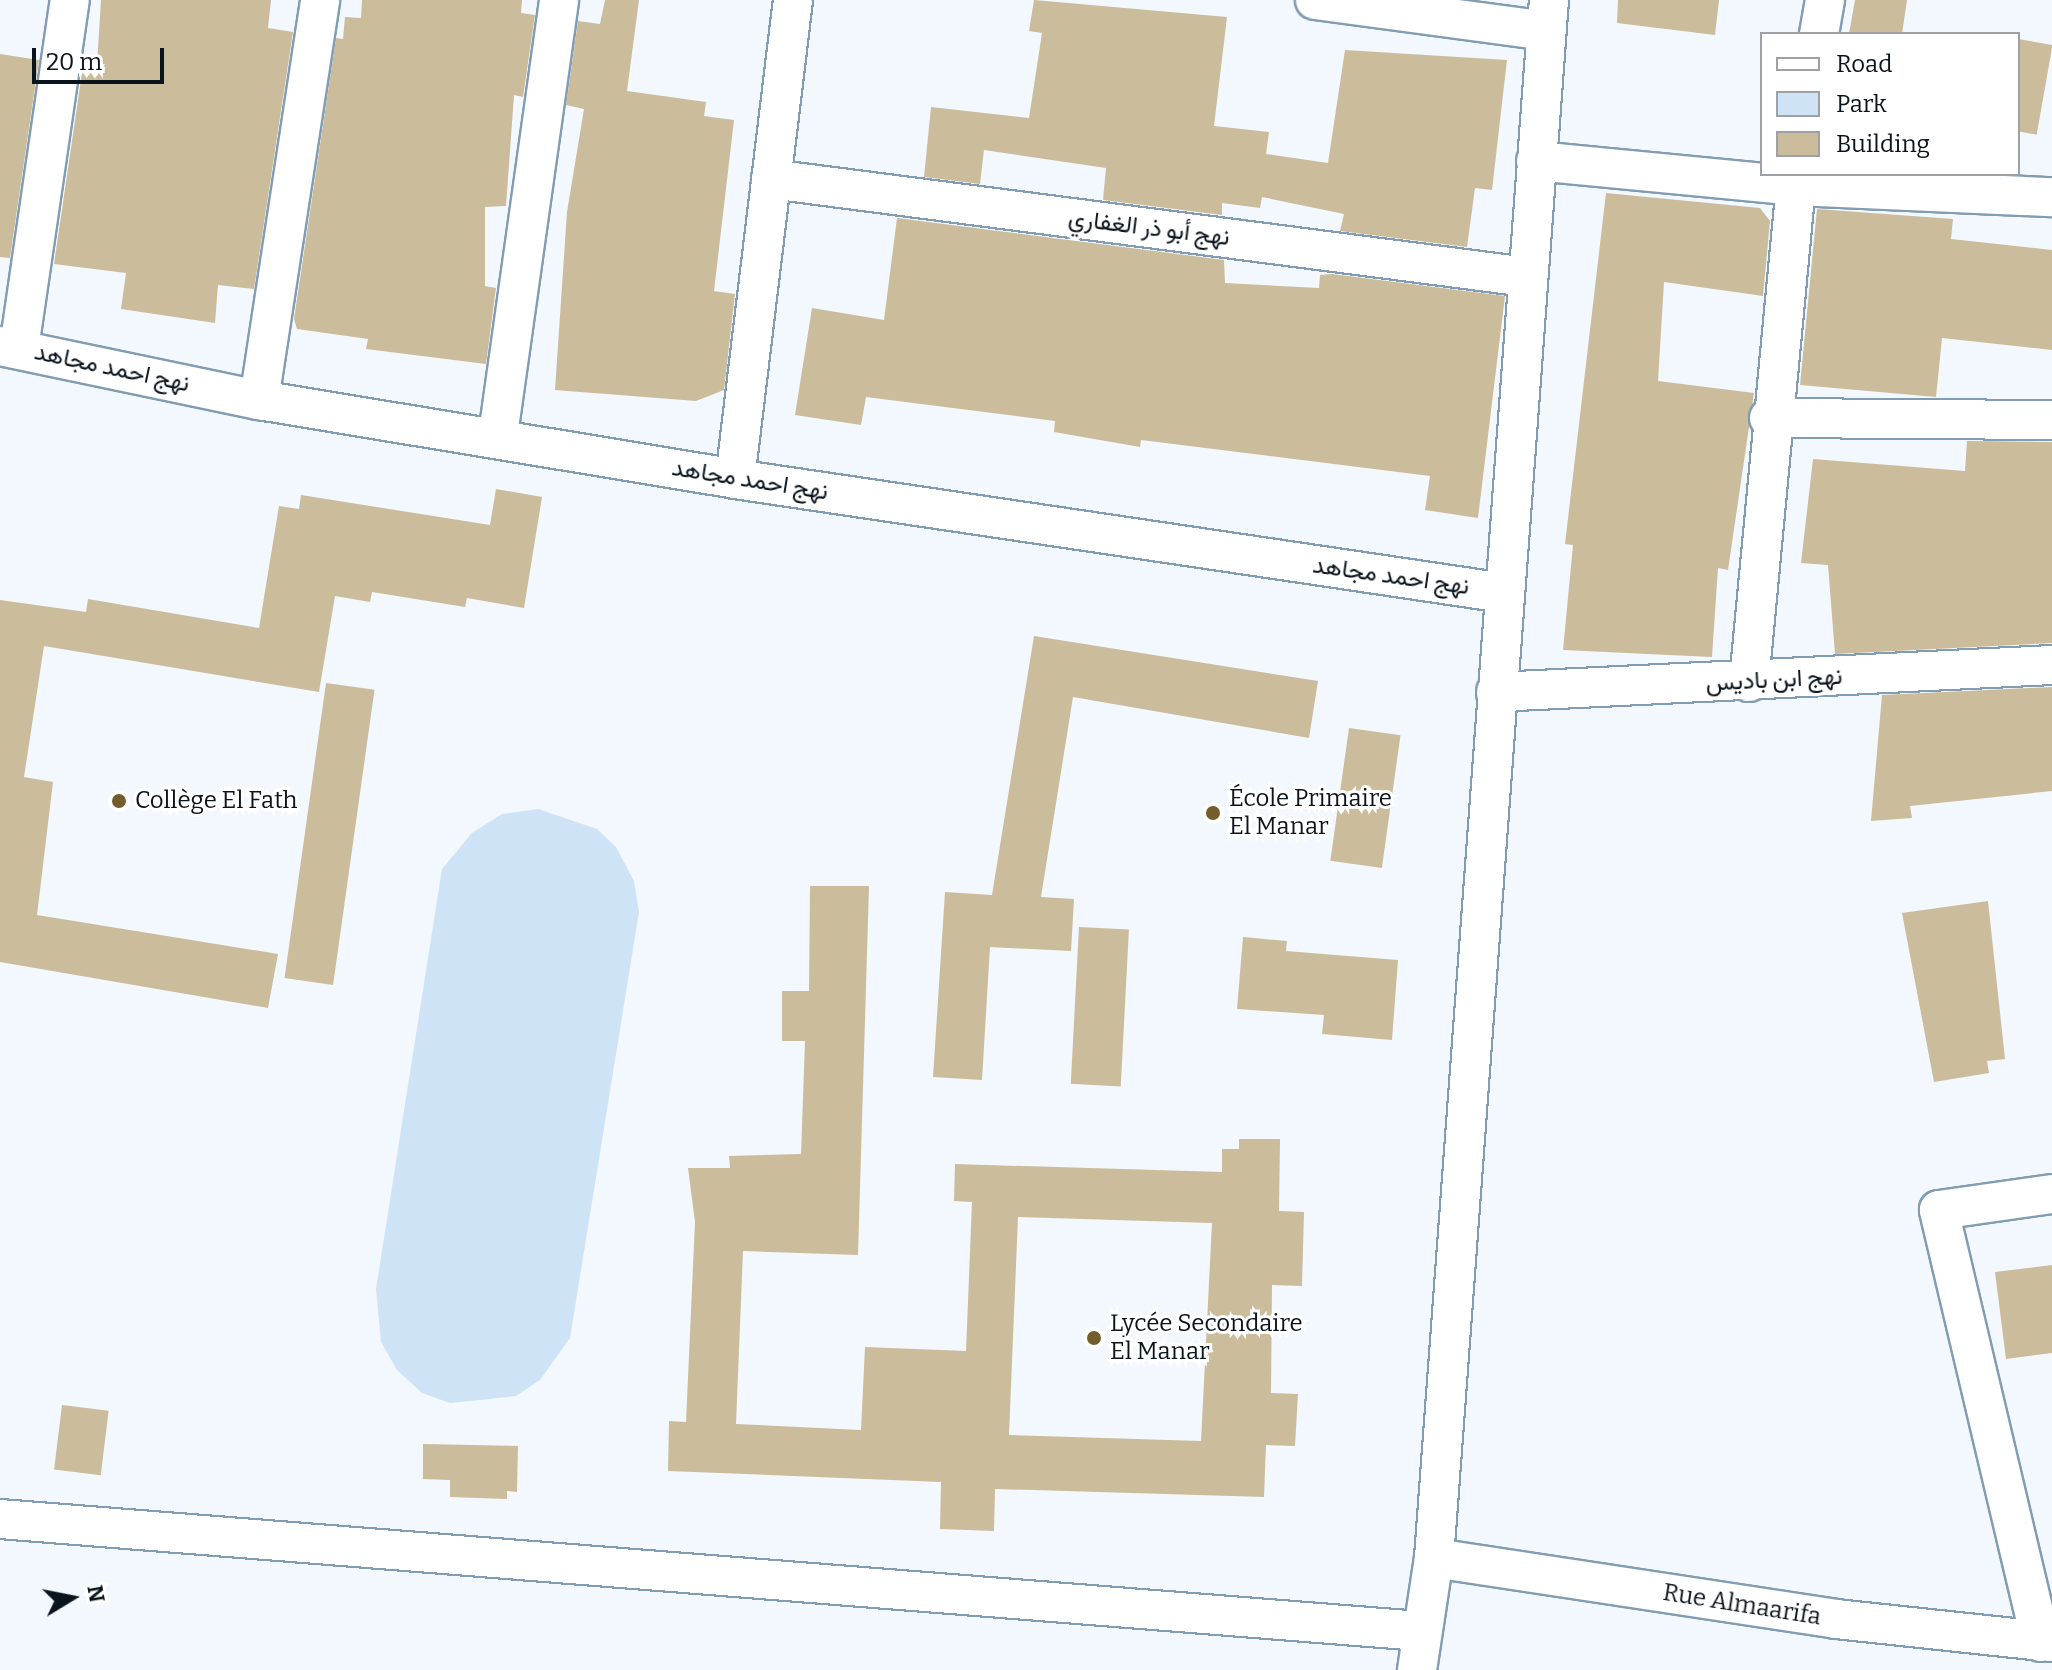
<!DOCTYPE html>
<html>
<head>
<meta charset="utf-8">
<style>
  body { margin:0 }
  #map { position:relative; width:2052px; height:1670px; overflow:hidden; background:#f2f8fd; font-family:Bitter,Vazirmatn,serif }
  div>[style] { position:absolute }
  .green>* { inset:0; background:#cee3f5 }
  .building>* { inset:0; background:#cbbc9c; transform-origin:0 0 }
  .roads { filter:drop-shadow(2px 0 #819cb3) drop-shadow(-2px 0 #819cb3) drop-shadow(0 2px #819cb3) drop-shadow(0 -2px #819cb3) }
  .street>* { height:38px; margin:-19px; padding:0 19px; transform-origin:19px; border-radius:19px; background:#fff }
  .dots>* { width:22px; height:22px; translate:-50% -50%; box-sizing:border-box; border:4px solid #fff; border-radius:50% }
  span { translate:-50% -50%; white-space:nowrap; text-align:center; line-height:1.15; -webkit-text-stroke:6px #fff; paint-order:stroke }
  .street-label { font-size:24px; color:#0a141d }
  .poi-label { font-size:24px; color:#0a141d }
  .left { translate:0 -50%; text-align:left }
  .legend { position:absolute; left:1760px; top:32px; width:260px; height:144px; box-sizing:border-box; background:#fff; border:2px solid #9da1a5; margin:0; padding:10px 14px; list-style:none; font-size:24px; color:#0a141d }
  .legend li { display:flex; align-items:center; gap:16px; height:40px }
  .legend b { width:40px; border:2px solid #9da1a5 }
  .north { position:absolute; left:32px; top:1558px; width:80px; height:80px; -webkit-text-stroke:6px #fff; paint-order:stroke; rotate:80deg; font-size:22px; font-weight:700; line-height:32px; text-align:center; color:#0a141d }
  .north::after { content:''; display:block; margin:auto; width:28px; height:36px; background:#0a141d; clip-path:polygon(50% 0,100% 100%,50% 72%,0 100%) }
  .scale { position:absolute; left:32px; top:48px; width:132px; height:36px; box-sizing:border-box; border:4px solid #0a141d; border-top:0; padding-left:10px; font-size:24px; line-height:28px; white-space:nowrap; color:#0a141d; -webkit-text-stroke:6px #fff; paint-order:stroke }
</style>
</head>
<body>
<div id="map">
  <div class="green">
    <i style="clip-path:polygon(538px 809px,597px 829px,616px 847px,634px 881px,639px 912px,570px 1338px,540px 1380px,516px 1396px,450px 1403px,422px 1393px,397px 1370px,381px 1342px,376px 1289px,442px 869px,472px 833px,502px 814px)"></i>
  </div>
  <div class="building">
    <i style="clip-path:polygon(101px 0,271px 0,268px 28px,293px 32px,254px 289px,218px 285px,215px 323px,121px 309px,126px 273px,54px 264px,83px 66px,97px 65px)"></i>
    <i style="clip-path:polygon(362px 0,522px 0,521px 13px,535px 15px,523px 97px,514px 95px,506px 206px,485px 207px,485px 286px,496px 288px,486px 364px,366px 349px,368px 339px,297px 329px,294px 319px,336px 38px,343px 39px,345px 17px,361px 18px)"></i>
    <i style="clip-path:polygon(605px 0,639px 0,627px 91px,706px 102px,704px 116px,734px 120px,714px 291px,735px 294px,724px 390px,696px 401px,555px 390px,567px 212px,584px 109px,566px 105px,578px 21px,600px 24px)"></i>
    <i style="clip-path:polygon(1034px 0,1227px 17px,1214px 126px,1269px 132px,1266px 154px,1328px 163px,1345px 50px,1507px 60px,1492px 190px,1475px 188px,1467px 247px,1340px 231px,1344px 214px,1262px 197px,1260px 208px,1222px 203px,1222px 215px,1103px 200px,1106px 168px,984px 150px,980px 184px,924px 177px,931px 107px,1029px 118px,1042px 33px,1029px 31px)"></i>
    <i style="clip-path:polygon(1618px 0,1719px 0,1715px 35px,1617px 23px)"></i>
    <i style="clip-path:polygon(1855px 0,1907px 0,1902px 34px,1849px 34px)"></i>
    <i style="left:2018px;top:39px;width:35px;height:91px;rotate:10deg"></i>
    <i style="clip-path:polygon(0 54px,39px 60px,10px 258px,0 257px)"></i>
    <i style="clip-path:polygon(1606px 193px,1760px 208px,1770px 221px,1763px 296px,1664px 282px,1658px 381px,1754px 393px,1728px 570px,1718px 568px,1712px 657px,1563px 650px,1573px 545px,1565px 544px)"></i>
    <i style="clip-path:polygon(1817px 209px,1953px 219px,1951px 239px,2052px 250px,2052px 350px,1942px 338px,1936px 397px,1800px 385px)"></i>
    <i style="clip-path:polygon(897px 218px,1224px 260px,1225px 283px,1319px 288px,1320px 275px,1332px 274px,1505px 296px,1478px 518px,1425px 510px,1430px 476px,1141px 440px,1140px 447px,1054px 432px,1055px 421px,866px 397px,861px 425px,795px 415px,812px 308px,884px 320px)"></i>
    <i style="clip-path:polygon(1967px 441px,2052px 442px,2052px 643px,1835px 654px,1828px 565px,1801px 563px,1813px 459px,1965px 471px)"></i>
    <i style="clip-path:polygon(496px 489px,542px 497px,524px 608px,467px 598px,465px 607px,372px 592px,370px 602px,335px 596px,319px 692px,44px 646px,24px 777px,53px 782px,37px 915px,278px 954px,268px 1008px,0 962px,0 600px,86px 612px,88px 599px,259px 628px,279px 506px,299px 509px,301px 495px,490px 525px)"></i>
    <i style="clip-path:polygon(1034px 636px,1318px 681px,1309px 738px,1073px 697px,1041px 897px,1074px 899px,1071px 951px,990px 947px,982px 1080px,933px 1077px,945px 892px,992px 895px)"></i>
    <i style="left:326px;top:683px;width:49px;height:298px;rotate:8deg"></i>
    <i style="clip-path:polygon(2052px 687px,2052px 791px,1910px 806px,1912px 818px,1871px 821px,1882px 695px)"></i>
    <i style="left:1349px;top:728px;width:52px;height:134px;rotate:8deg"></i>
    <i style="clip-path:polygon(evenodd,810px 886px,869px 886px,858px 1255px,743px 1251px,736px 1424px,861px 1430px,865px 1347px,966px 1351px,972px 1202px,954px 1201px,955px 1164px,1222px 1172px,1222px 1149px,1239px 1149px,1239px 1139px,1280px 1139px,1279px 1211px,1304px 1212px,1302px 1286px,1272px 1285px,1271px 1393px,1298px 1394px,1295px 1446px,1266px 1445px,1264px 1497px,995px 1489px,994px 1531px,940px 1529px,941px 1482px,668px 1471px,669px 1421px,686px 1422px,695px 1222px,688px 1168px,730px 1168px,729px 1156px,801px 1154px,805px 1041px,782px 1041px,782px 991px,809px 991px,810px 886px,1018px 1217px,1212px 1223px,1201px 1441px,1009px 1435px,1018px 1217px)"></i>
    <i style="clip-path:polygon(1988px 901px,2005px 1059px,1987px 1061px,1989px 1073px,1934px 1082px,1902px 913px)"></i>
    <i style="left:1079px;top:927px;width:50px;height:157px;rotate:3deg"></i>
    <i style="clip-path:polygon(1243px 937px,1287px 941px,1286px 951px,1398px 960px,1392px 1040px,1322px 1034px,1324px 1015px,1237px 1009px)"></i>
    <i style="clip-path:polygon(2052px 1265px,2052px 1353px,2006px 1359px,1995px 1272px)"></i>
    <i style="left:62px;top:1405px;width:47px;height:65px;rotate:7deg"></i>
    <i style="clip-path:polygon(423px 1444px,518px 1446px,517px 1492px,507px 1491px,507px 1499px,450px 1497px,450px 1480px,423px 1479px)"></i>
  </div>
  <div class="roads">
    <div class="street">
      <i style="left:1315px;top:0;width:233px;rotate:7.6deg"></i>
      <i style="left:1819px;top:34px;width:35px;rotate:-80deg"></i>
      <i style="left:1536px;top:161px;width:260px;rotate:5.5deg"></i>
      <i style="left:1795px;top:186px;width:257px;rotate:2.5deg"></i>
      <i style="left:771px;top:179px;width:762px;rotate:7.39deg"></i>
      <i style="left:0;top:346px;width:265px;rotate:11.8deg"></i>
      <i style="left:259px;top:400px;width:483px;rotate:9.4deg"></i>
      <i style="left:735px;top:479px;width:777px;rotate:8.43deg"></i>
      <i style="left:19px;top:348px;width:352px;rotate:-81.7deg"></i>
      <i style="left:259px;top:400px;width:405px;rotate:-81.3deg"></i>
      <i style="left:1769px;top:418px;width:283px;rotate:0.4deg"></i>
      <i style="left:498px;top:435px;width:439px;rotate:-82deg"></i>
      <i style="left:735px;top:479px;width:482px;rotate:-83.1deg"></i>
      <i style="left:1749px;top:682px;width:510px;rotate:-84.6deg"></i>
      <i style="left:1496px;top:692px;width:557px;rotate:-2.78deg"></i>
      <i style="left:0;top:1519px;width:1423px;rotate:4.51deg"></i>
      <i style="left:1434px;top:1558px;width:407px;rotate:8.6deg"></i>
      <i style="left:1836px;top:1619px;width:217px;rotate:6.1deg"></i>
      <i style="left:2041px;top:1642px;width:444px;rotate:-103.3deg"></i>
      <i style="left:1939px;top:1210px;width:114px;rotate:-8.1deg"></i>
      <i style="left:1417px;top:1670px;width:113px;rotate:-81.4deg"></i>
      <i style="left:1434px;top:1558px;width:1562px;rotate:-85.78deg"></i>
    </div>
  </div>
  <div class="dots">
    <i style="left:119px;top:801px;background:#735d2d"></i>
    <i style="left:1213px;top:813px;background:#735d2d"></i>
    <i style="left:1094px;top:1338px;background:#735d2d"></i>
  </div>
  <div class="street-label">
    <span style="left:1149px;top:228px;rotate:7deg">نهج أبو ذر الغفاري</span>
    <span style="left:112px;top:368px;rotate:12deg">نهج احمد مجاهد</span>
    <span style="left:750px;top:480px;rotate:9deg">نهج احمد مجاهد</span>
    <span style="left:1391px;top:576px;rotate:8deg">نهج احمد مجاهد</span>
    <span style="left:1774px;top:680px;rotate:-3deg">نهج ابن باديس</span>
    <span style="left:1742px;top:1605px;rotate:9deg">Rue Almaarifa</span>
  </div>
  <div class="poi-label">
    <span class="left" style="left:1229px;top:813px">École Primaire<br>El Manar</span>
    <span class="left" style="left:135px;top:801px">Collège El Fath</span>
    <span class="left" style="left:1110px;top:1338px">Lycée Secondaire<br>El Manar</span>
  </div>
  <ul class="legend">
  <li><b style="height:10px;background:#fff"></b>Road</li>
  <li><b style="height:22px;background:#cee3f5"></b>Park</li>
  <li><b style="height:22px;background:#cbbc9c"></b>Building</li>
  </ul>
  <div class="north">N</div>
  <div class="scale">20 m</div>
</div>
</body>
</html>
